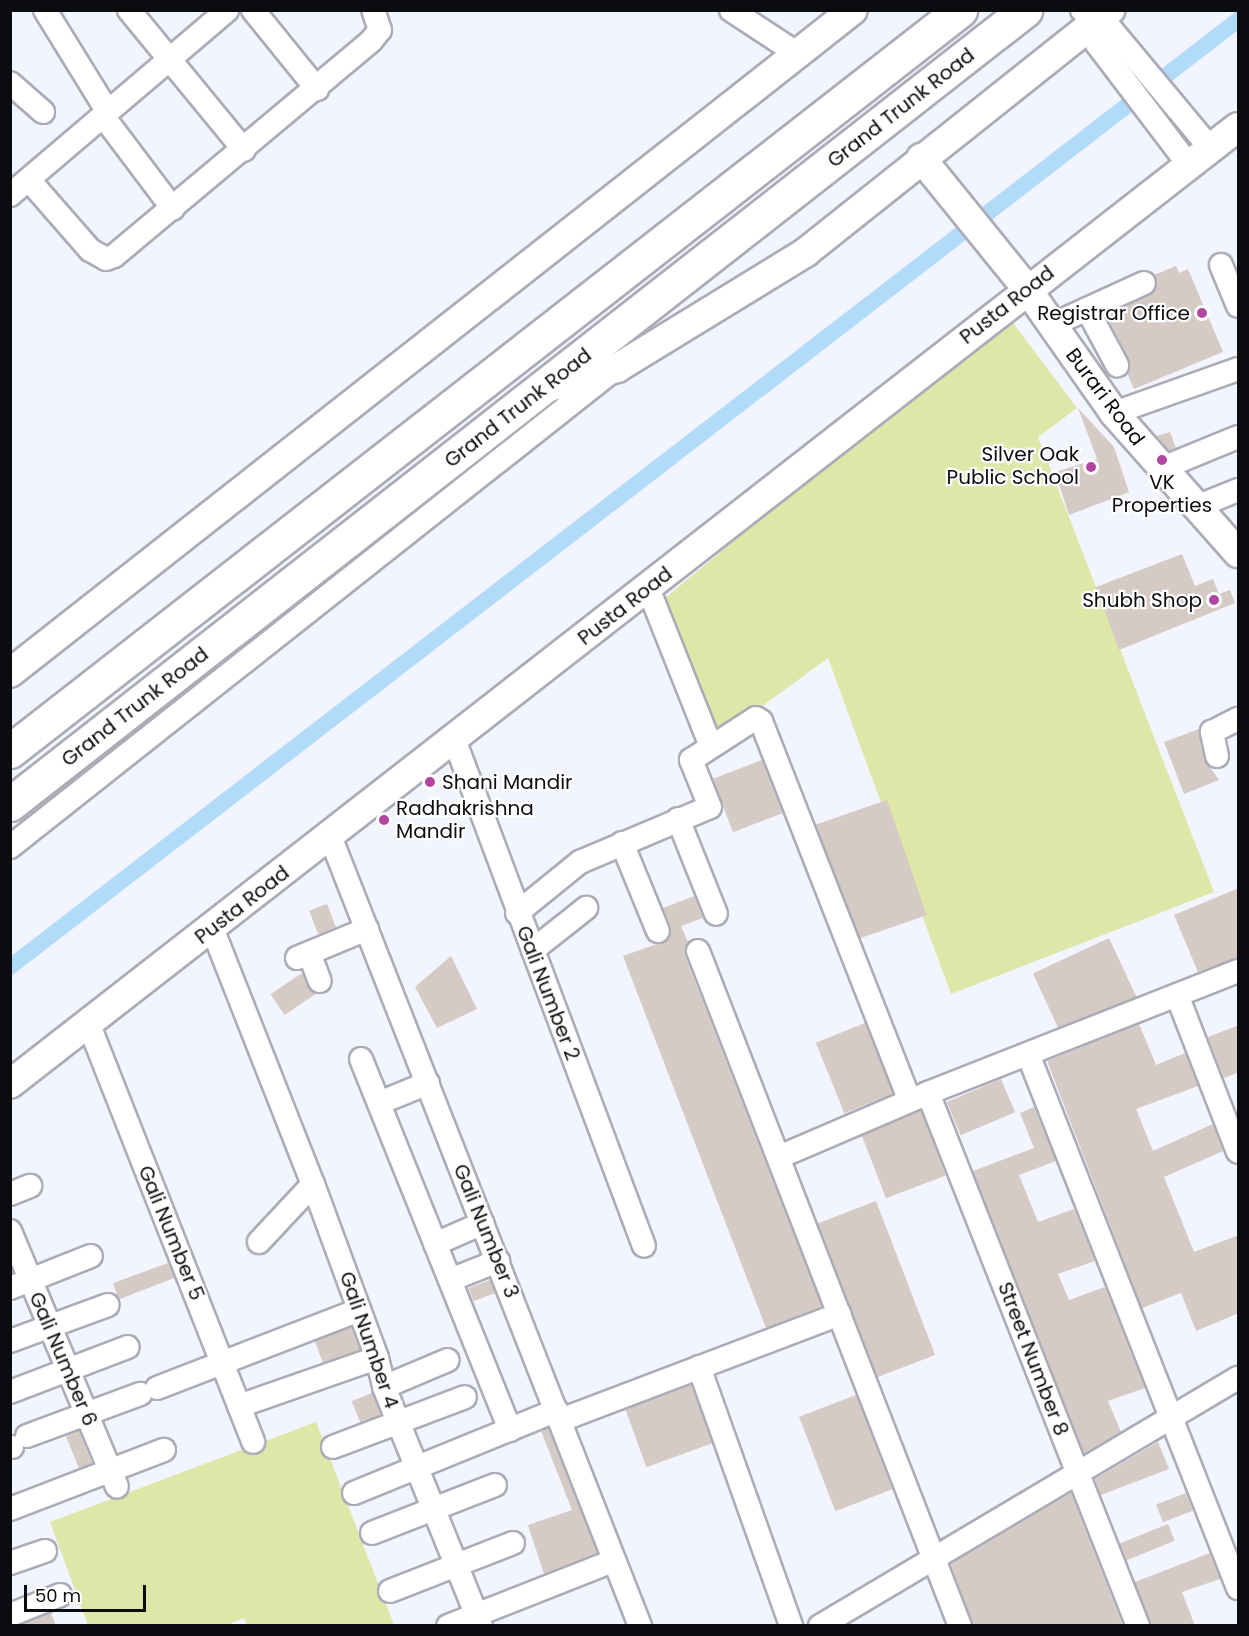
<!DOCTYPE html>
<html>
<head>
<meta charset="utf-8">
<style>
  body { margin:0 }
  #map { position:relative; width:1249px; height:1636px; overflow:hidden; background:#f2f4ff; font-family:Poppins,sans-serif }
  div>[style] { position:absolute }
  .green>* { inset:0; background:#dee7a8 }
  .canal>* { height:16px; margin:-8px; padding:0 8px; transform-origin:8px; border-radius:8px; background:#b2dbfa }
  .building>* { inset:0; background:#d5cac4; transform-origin:0 0 }
  .roads { filter:drop-shadow(2px 0 #abacb7) drop-shadow(-2px 0 #abacb7) drop-shadow(0 2px #abacb7) drop-shadow(0 -2px #abacb7) }
  .minor>* { height:22px; margin:-11px; padding:0 11px; transform-origin:11px; border-radius:11px; background:#fff }
  .major>* { height:28px; margin:-14px; padding:0 14px; transform-origin:14px; border-radius:14px; background:#fff }
  .highway>* { height:33px; margin:-16.5px; padding:0 16.5px; transform-origin:16.5px; border-radius:16.5px; background:#fff }
  .dots>* { width:16px; height:16px; translate:-50% -50%; box-sizing:border-box; border:3px solid #fff; border-radius:50% }
  span { translate:-50% -50%; white-space:nowrap; text-align:center; line-height:1.15; -webkit-text-stroke:4.5px #fff; paint-order:stroke }
  .street-label { font-size:20px; color:#0b0c0f }
  .poi-label { font-size:20px; color:#0b0c0f }
  .right { translate:-100% -50%; text-align:right }
  .left { translate:0 -50%; text-align:left }
  .frame { position:absolute; inset:0; border:12px solid #0b0c0f; pointer-events:none }
  .scale { position:absolute; left:24px; top:1585px; width:122px; height:27px; box-sizing:border-box; border:3px solid #0b0c0f; border-top:0; padding-left:8px; font-size:18px; line-height:21px; white-space:nowrap; color:#0b0c0f; -webkit-text-stroke:4px #fff; paint-order:stroke }
</style>
</head>
<body>
<div id="map">
  <div class="green">
    <i style="clip-path:polygon(1007px 315px,1077px 408px,1038px 437px,1214px 892px,951px 994px,828px 658px,713px 742px,665px 598px)"></i>
    <i style="clip-path:polygon(316px 1422px,394px 1625px,247px 1626px,244px 1618px,225px 1626px,88px 1625px,50px 1522px)"></i>
  </div>
  <div class="canal">
    <i style="left:10px;top:967px;width:1551px;rotate:-37.64deg"></i>
  </div>
  <div class="building">
    <i style="clip-path:polygon(1176px 266px,1179px 273px,1188px 269px,1223px 352px,1134px 389px,1127px 373px,1129px 359px,1106px 315px,1150px 295px,1157px 285px,1154px 275px)"></i>
    <i style="clip-path:polygon(1078px 408px,1114px 447px,1129px 492px,1069px 515px,1055px 472px,1097px 459px)"></i>
    <i style="clip-path:polygon(1170px 432px,1176px 448px,1169px 451px,1157px 436px)"></i>
    <i style="clip-path:polygon(1182px 554px,1195px 586px,1213px 579px,1219px 594px,1230px 590px,1235px 603px,1119px 650px,1096px 587px)"></i>
    <i style="clip-path:polygon(1199px 729px,1204px 759px,1219px 780px,1184px 794px,1164px 742px)"></i>
    <i style="left:762px;top:760px;width:57px;height:53px;rotate:69deg"></i>
    <i style="left:887px;top:800px;width:122px;height:75px;rotate:71deg"></i>
    <i style="clip-path:polygon(1239px 888px,1239px 958px,1198px 972px,1174px 915px)"></i>
    <i style="clip-path:polygon(694px 896px,703px 918px,681px 926px,688px 942px,685px 956px,822px 1307px,766px 1328px,623px 956px,668px 940px,671px 926px,663px 908px)"></i>
    <i style="left:327px;top:904px;width:25px;height:19px;rotate:69deg"></i>
    <i style="left:1109px;top:938px;width:65px;height:84px;rotate:65deg"></i>
    <i style="clip-path:polygon(451px 956px,477px 1009px,437px 1028px,415px 987px)"></i>
    <i style="left:302px;top:973px;width:25px;height:38px;rotate:56deg"></i>
    <i style="left:865px;top:1023px;width:76px;height:53px;rotate:68deg"></i>
    <i style="clip-path:polygon(1139px 1024px,1156px 1065px,1185px 1053px,1198px 1086px,1136px 1109px,1153px 1151px,1213px 1124px,1223px 1151px,1164px 1177px,1194px 1252px,1239px 1235px,1239px 1313px,1196px 1331px,1181px 1293px,1142px 1308px,1047px 1061px)"></i>
    <i style="clip-path:polygon(1239px 1025px,1239px 1072px,1224px 1078px,1208px 1037px)"></i>
    <i style="left:1001px;top:1079px;width:36px;height:59px;rotate:67deg"></i>
    <i style="clip-path:polygon(1034px 1107px,1056px 1161px,1019px 1175px,1038px 1222px,1074px 1209px,1095px 1261px,1058px 1274px,1069px 1300px,1105px 1287px,1145px 1388px,1108px 1401px,1121px 1432px,1084px 1453px,973px 1171px,1034px 1148px,1020px 1113px)"></i>
    <i style="left:921px;top:1111px;width:69px;height:64px;rotate:69deg"></i>
    <i style="left:876px;top:1201px;width:165px;height:62px;rotate:69deg"></i>
    <i style="clip-path:polygon(168px 1263px,174px 1278px,120px 1299px,117px 1295px,113px 1283px)"></i>
    <i style="left:490px;top:1280px;width:14px;height:23px;rotate:69deg"></i>
    <i style="left:351px;top:1327px;width:25px;height:39px;rotate:69deg"></i>
    <i style="left:691px;top:1385px;width:62px;height:70px;rotate:70deg"></i>
    <i style="left:372px;top:1393px;width:24px;height:22px;rotate:68deg"></i>
    <i style="left:856px;top:1395px;width:101px;height:61px;rotate:69deg"></i>
    <i style="clip-path:polygon(548px 1428px,597px 1553px,544px 1574px,528px 1525px,572px 1510px,541px 1431px)"></i>
    <i style="left:79px;top:1431px;width:35px;height:14px;rotate:68deg"></i>
    <i style="clip-path:polygon(1158px 1442px,1169px 1469px,1101px 1495px,1095px 1479px)"></i>
    <i style="clip-path:polygon(1071px 1493px,1123px 1626px,973px 1626px,951px 1564px)"></i>
    <i style="left:1186px;top:1493px;width:19px;height:32px;rotate:69deg"></i>
    <i style="left:1168px;top:1524px;width:18px;height:52px;rotate:68deg"></i>
    <i style="clip-path:polygon(1210px 1553px,1220px 1579px,1182px 1592px,1195px 1626px,1151px 1626px,1135px 1582px)"></i>
    <i style="clip-path:polygon(51px 1613px,56px 1626px,20px 1626px)"></i>
  </div>
  <div class="roads">
    <div class="minor">
      <i style="left:45px;top:10px;width:120px;rotate:58.3deg"></i>
      <i style="left:129px;top:10px;width:181px;rotate:50.6deg"></i>
      <i style="left:253px;top:10px;width:102px;rotate:51deg"></i>
      <i style="left:731px;top:10px;width:80px;rotate:33.3deg"></i>
      <i style="left:1082px;top:10px;width:24px;rotate:48deg"></i>
      <i style="left:1098px;top:28px;width:13px;rotate:4deg"></i>
      <i style="left:1111px;top:29px;width:156px;rotate:50.2deg"></i>
      <i style="left:1098px;top:28px;width:16px;rotate:94deg"></i>
      <i style="left:1097px;top:44px;width:152px;rotate:52.8deg"></i>
      <i style="left:10px;top:83px;width:44px;rotate:41.3deg"></i>
      <i style="left:103px;top:116px;width:116px;rotate:53deg"></i>
      <i style="left:29px;top:180px;width:93px;rotate:48.9deg"></i>
      <i style="left:90px;top:250px;width:18px;rotate:29deg"></i>
      <i style="left:106px;top:259px;width:9px;rotate:-21deg"></i>
      <i style="left:114px;top:256px;width:335px;rotate:-39.9deg"></i>
      <i style="left:371px;top:41px;width:14px;rotate:-51deg"></i>
      <i style="left:380px;top:30px;width:21px;rotate:-109deg"></i>
      <i style="left:10px;top:195px;width:285px;rotate:-40.4deg"></i>
      <i style="left:1221px;top:265px;width:44px;rotate:67.5deg"></i>
      <i style="left:1087px;top:309px;width:64px;rotate:61.8deg"></i>
      <i style="left:1052px;top:325px;width:101px;rotate:-24.5deg"></i>
      <i style="left:1114px;top:413px;width:132px;rotate:-19.5deg"></i>
      <i style="left:1160px;top:469px;width:84px;rotate:-22.3deg"></i>
      <i style="left:1196px;top:507px;width:45px;rotate:-22deg"></i>
      <i style="left:648px;top:588px;width:170px;rotate:68.3deg"></i>
      <i style="left:454px;top:739px;width:541px;rotate:69.46deg"></i>
      <i style="left:1217px;top:756px;width:25px;rotate:-102deg"></i>
      <i style="left:1212px;top:732px;width:29px;rotate:-27deg"></i>
      <i style="left:678px;top:819px;width:102px;rotate:68.2deg"></i>
      <i style="left:330px;top:836px;width:849px;rotate:68.57deg"></i>
      <i style="left:622px;top:843px;width:95px;rotate:67.8deg"></i>
      <i style="left:10px;top:847px;width:766px;rotate:-38.32deg"></i>
      <i style="left:517px;top:913px;width:81px;rotate:-39deg"></i>
      <i style="left:580px;top:862px;width:141px;rotate:-22.9deg"></i>
      <i style="left:710px;top:807px;width:51px;rotate:-112deg"></i>
      <i style="left:691px;top:760px;width:77px;rotate:-32.9deg"></i>
      <i style="left:756px;top:718px;width:6px;rotate:31deg"></i>
      <i style="left:761px;top:721px;width:408px;rotate:68.6deg"></i>
      <i style="left:212px;top:928px;width:275px;rotate:68.5deg"></i>
      <i style="left:313px;top:1184px;width:185px;rotate:69.8deg"></i>
      <i style="left:377px;top:1358px;width:30px;rotate:76deg"></i>
      <i style="left:384px;top:1387px;width:258px;rotate:67.9deg"></i>
      <i style="left:533px;top:950px;width:68px;rotate:-38.4deg"></i>
      <i style="left:698px;top:951px;width:724px;rotate:68.79deg"></i>
      <i style="left:309px;top:953px;width:30px;rotate:69deg"></i>
      <i style="left:297px;top:958px;width:76px;rotate:-22.5deg"></i>
      <i style="left:1177px;top:995px;width:168px;rotate:68.8deg"></i>
      <i style="left:89px;top:1025px;width:448px;rotate:68.5deg"></i>
      <i style="left:1028px;top:1054px;width:574px;rotate:68.53deg"></i>
      <i style="left:361px;top:1059px;width:400px;rotate:68.1deg"></i>
      <i style="left:928px;top:1093px;width:573px;rotate:68.5deg"></i>
      <i style="left:379px;top:1103px;width:53px;rotate:-22.2deg"></i>
      <i style="left:779px;top:1157px;width:162px;rotate:-23.2deg"></i>
      <i style="left:928px;top:1093px;width:333px;rotate:-21.5deg"></i>
      <i style="left:10px;top:1194px;width:22px;rotate:-22deg"></i>
      <i style="left:10px;top:1231px;width:277px;rotate:67.3deg"></i>
      <i style="left:259px;top:1242px;width:79px;rotate:-47deg"></i>
      <i style="left:435px;top:1244px;width:52px;rotate:-23.6deg"></i>
      <i style="left:450px;top:1280px;width:52px;rotate:-21.6deg"></i>
      <i style="left:10px;top:1288px;width:87px;rotate:-21.6deg"></i>
      <i style="left:10px;top:1341px;width:104px;rotate:-20.2deg"></i>
      <i style="left:699px;top:1367px;width:275px;rotate:70.4deg"></i>
      <i style="left:384px;top:1387px;width:69px;rotate:-22.9deg"></i>
      <i style="left:157px;top:1388px;width:217px;rotate:-21.1deg"></i>
      <i style="left:10px;top:1392px;width:126px;rotate:-20.9deg"></i>
      <i style="left:239px;top:1406px;width:146px;rotate:-19.2deg"></i>
      <i style="left:561px;top:1420px;width:298px;rotate:-20.8deg"></i>
      <i style="left:27px;top:1436px;width:121px;rotate:-20.4deg"></i>
      <i style="left:10px;top:1447px;width:2px"></i>
      <i style="left:333px;top:1447px;width:141px;rotate:-20.7deg"></i>
      <i style="left:354px;top:1493px;width:219px;rotate:-22.2deg"></i>
      <i style="left:10px;top:1509px;width:165px;rotate:-21deg"></i>
      <i style="left:372px;top:1533px;width:132px;rotate:-21.3deg"></i>
      <i style="left:10px;top:1563px;width:37px;rotate:-19deg"></i>
      <i style="left:390px;top:1591px;width:132px;rotate:-21.3deg"></i>
      <i style="left:10px;top:1615px;width:54px;rotate:-21.8deg"></i>
      <i style="left:448px;top:1626px;width:177px;rotate:-21.5deg"></i>
      <i style="left:820px;top:1626px;width:486px;rotate:-30.7deg"></i>
    </div>
    <div class="major">
      <i style="left:921px;top:158px;width:169px;rotate:51deg"></i>
      <i style="left:1027px;top:289px;width:151px;rotate:54.9deg"></i>
      <i style="left:1114px;top:413px;width:187px;rotate:48.5deg"></i>
      <i style="left:542px;top:389px;width:78px;rotate:-15.6deg"></i>
      <i style="left:617px;top:368px;width:222px;rotate:-31.5deg"></i>
      <i style="left:806px;top:252px;width:389px;rotate:-38.5deg"></i>
      <i style="left:10px;top:673px;width:1072px;rotate:-38.18deg"></i>
      <i style="left:10px;top:1084px;width:1557px;rotate:-37.93deg"></i>
    </div>
    <div class="highway">
      <i style="left:10px;top:751px;width:1205px;rotate:-37.95deg"></i>
      <i style="left:10px;top:804px;width:1289px;rotate:-38.03deg"></i>
    </div>
  </div>
  <div class="dots">
    <i style="left:1202px;top:313px;background:#b244a2"></i>
    <i style="left:1162px;top:460px;background:#b244a2"></i>
    <i style="left:1091px;top:467px;background:#b244a2"></i>
    <i style="left:1214px;top:600px;background:#b244a2"></i>
    <i style="left:430px;top:782px;background:#b244a2"></i>
    <i style="left:384px;top:820px;background:#b244a2"></i>
  </div>
  <div class="street-label">
    <span style="left:901px;top:108px;rotate:-38deg">Grand Trunk Road</span>
    <span style="left:1007px;top:305px;rotate:-38deg">Pusta Road</span>
    <span style="left:1105px;top:397px;rotate:53deg">Burari Road</span>
    <span style="left:518px;top:408px;rotate:-38deg">Grand Trunk Road</span>
    <span style="left:625px;top:606px;rotate:-38deg">Pusta Road</span>
    <span style="left:135px;top:707px;rotate:-38deg">Grand Trunk Road</span>
    <span style="left:242px;top:905px;rotate:-38deg">Pusta Road</span>
    <span style="left:548px;top:993px;rotate:69deg">Gali Number 2</span>
    <span style="left:486px;top:1231px;rotate:68deg">Gali Number 3</span>
    <span style="left:171px;top:1233px;rotate:68deg">Gali Number 5</span>
    <span style="left:369px;top:1340px;rotate:71deg">Gali Number 4</span>
    <span style="left:63px;top:1359px;rotate:67deg">Gali Number 6</span>
    <span style="left:1033px;top:1359px;rotate:69deg">Street Number 8</span>
  </div>
  <div class="poi-label">
    <span class="right" style="left:1190px;top:313px">Registrar Office</span>
    <span class="right" style="left:1079px;top:466px">Silver Oak<br>Public School</span>
    <span style="left:1162px;top:494px">VK<br>Properties</span>
    <span class="right" style="left:1202px;top:600px">Shubh Shop</span>
    <span class="left" style="left:442px;top:782px">Shani Mandir</span>
    <span class="left" style="left:396px;top:820px">Radhakrishna<br>Mandir</span>
  </div>
  <div class="frame"></div>
  <div class="scale">50 m</div>
</div>
</body>
</html>
